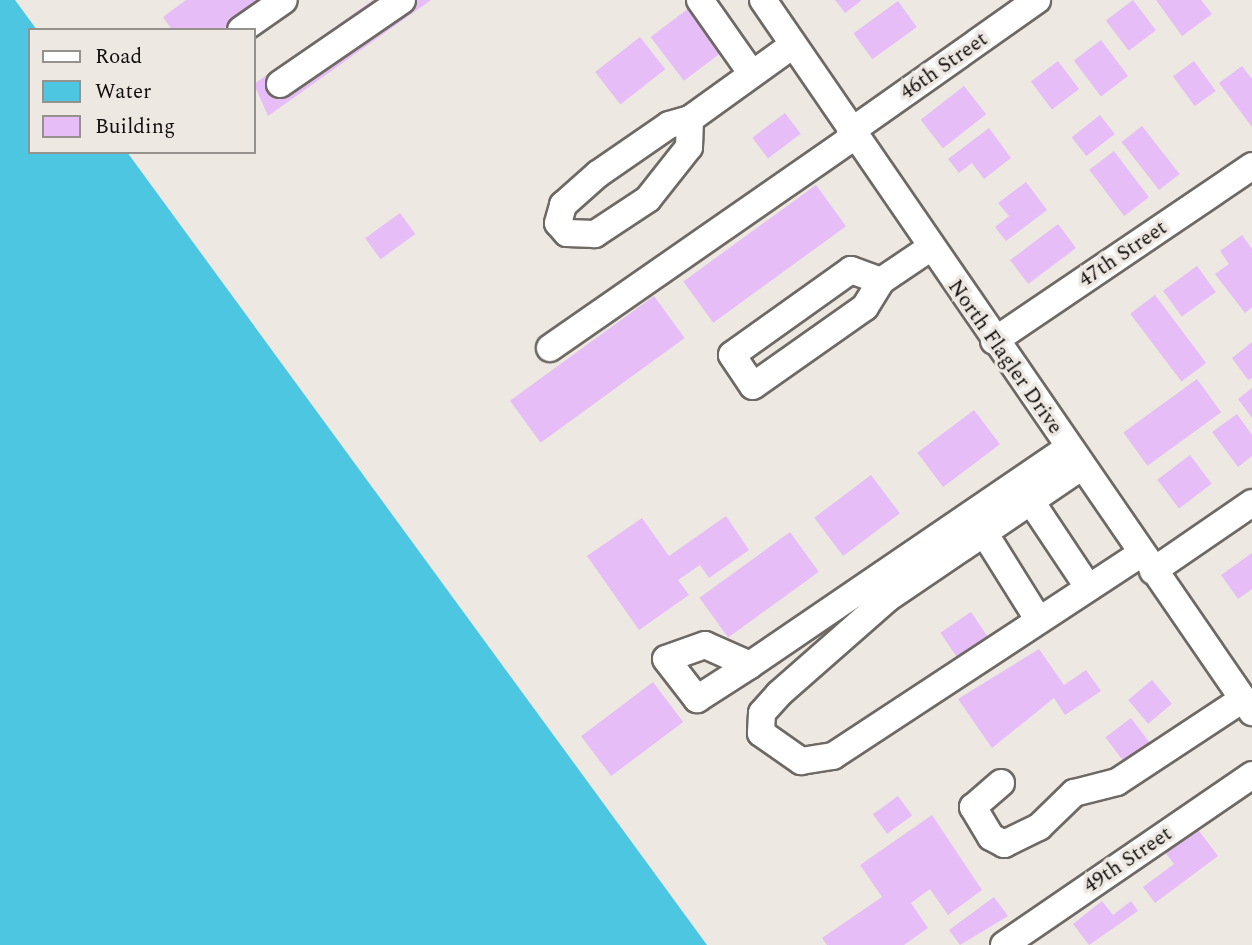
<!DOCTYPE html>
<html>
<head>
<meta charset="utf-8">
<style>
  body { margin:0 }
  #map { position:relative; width:1252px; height:945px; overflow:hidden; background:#ede8e2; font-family:Spectral,serif }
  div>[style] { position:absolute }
  .water>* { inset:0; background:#4dc6e1 }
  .building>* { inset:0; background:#e6bdf6; transform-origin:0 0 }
  .roads { filter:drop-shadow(2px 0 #6e6964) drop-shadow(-2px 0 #6e6964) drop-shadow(0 2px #6e6964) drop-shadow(0 -2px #6e6964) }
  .minor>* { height:26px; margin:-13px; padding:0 13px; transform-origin:13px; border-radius:13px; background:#fff }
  span { translate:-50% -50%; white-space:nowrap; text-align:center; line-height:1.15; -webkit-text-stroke:7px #ede8e2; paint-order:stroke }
  .street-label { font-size:21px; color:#110f0d }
  .legend { position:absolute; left:28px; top:28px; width:228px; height:126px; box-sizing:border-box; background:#ede8e2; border:2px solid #95918d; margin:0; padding:9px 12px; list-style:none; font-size:21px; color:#110f0d }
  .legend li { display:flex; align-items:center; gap:14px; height:35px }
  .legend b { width:35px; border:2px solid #95918d }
</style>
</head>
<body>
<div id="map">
  <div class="water">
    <i style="clip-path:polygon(0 0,15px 0,37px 30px,30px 30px,30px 152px,127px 152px,707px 945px,0 945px)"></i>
  </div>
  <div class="building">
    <i style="clip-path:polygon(186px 0,262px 0,222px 30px,172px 30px,163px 17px)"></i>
    <i style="clip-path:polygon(373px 0,431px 0,268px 116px,254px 84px)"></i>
    <i style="clip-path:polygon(835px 0,862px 0,845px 13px)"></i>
    <i style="left:1133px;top:0;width:38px;height:34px;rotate:53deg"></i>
    <i style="clip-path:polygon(1156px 0,1201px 0,1212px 14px,1182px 36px)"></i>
    <i style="left:898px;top:1px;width:32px;height:55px;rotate:54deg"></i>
    <i style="left:693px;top:5px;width:55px;height:53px;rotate:53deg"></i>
    <i style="left:640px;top:37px;width:41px;height:57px;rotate:52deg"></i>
    <i style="left:1101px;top:40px;width:45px;height:34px;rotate:53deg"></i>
    <i style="left:1058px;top:61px;width:35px;height:34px;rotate:53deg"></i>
    <i style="left:1194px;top:61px;width:37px;height:26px;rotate:54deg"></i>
    <i style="clip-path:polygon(1242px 66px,1252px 79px,1252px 127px,1219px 83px)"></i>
    <i style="left:964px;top:86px;width:36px;height:55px;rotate:52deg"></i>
    <i style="left:785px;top:113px;width:26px;height:41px;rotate:53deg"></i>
    <i style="left:1100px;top:115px;width:24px;height:36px;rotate:52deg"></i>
    <i style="left:1142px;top:126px;width:61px;height:26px;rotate:52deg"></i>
    <i style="clip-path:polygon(989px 128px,1011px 158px,984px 179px,972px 163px,959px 173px,948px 159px)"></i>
    <i style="left:1114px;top:151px;width:58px;height:31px;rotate:53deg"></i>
    <i style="clip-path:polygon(1026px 182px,1047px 210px,1006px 241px,995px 227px,1009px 216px,998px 203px)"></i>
    <i style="left:816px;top:185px;width:51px;height:164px;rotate:54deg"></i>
    <i style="left:400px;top:213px;width:26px;height:43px;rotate:54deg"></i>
    <i style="left:1058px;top:224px;width:30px;height:60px;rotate:53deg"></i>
    <i style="clip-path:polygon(1242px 235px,1252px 249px,1252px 307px,1245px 313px,1215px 274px,1229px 264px,1220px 251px)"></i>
    <i style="left:1197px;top:266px;width:32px;height:42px;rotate:54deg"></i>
    <i style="left:1155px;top:295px;width:85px;height:31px;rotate:53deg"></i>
    <i style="left:654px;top:296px;width:52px;height:178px;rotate:54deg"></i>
    <i style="clip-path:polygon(1252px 342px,1252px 378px,1248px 380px,1232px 358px)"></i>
    <i style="left:1197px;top:379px;width:41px;height:91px;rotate:54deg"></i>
    <i style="clip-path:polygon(1252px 388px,1252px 418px,1238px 399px)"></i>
    <i style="left:974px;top:410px;width:43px;height:71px;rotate:53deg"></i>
    <i style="clip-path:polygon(1237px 414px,1252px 435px,1252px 456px,1238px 467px,1212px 432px)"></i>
    <i style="left:1190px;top:455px;width:36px;height:41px;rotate:53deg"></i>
    <i style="left:871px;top:475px;width:48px;height:71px;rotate:53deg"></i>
    <i style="clip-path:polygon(726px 516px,749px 550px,709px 578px,700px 565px,678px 580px,689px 595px,639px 630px,587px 556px,642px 518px,669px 556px)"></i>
    <i style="left:790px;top:532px;width:49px;height:112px;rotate:54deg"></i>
    <i style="clip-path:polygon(1252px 553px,1252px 589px,1238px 599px,1221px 575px)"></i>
    <i style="left:971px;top:612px;width:37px;height:37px;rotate:56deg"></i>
    <i style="clip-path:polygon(1039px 649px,1064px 685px,1086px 670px,1101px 691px,1065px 715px,1054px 698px,992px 748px,958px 699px)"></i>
    <i style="left:1152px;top:680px;width:31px;height:31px;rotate:50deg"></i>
    <i style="left:653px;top:682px;width:50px;height:90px;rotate:53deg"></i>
    <i style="left:1131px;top:718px;width:35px;height:32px;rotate:53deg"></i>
    <i style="left:898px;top:796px;width:24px;height:31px;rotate:54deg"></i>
    <i style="clip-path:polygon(932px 815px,982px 890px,948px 915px,930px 889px,911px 903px,928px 928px,904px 945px,827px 945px,822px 938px,882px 897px,860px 865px)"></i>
    <i style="clip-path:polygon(1196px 827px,1218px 856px,1155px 903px,1143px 887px,1174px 864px,1164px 851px)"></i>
    <i style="clip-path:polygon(994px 897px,1008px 916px,960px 945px,949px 930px)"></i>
    <i style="clip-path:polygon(1102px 901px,1113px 915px,1131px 901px,1138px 911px,1089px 945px,1073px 924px)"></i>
  </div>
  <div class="roads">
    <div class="minor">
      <i style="left:700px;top:0;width:90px;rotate:54.9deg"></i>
      <i style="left:763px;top:0;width:864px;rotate:55.52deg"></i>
      <i style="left:241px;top:30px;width:52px;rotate:-34.9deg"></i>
      <i style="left:280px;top:84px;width:148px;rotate:-34.5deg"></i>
      <i style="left:690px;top:119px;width:28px;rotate:92deg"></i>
      <i style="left:689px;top:147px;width:66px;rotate:128.3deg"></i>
      <i style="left:648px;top:199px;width:64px;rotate:146.6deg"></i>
      <i style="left:595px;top:234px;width:28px;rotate:-178deg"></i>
      <i style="left:567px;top:233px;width:13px;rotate:-132deg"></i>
      <i style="left:558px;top:223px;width:19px;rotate:-74deg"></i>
      <i style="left:563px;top:205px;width:47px;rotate:-41.5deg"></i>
      <i style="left:598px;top:174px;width:86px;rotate:-34.6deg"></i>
      <i style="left:669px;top:125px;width:22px;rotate:-16deg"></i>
      <i style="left:690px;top:119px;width:127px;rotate:-35.7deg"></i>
      <i style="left:850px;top:132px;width:229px;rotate:-35.2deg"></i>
      <i style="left:881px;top:281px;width:32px;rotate:-160deg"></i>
      <i style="left:851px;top:270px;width:146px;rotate:144.5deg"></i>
      <i style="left:732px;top:355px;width:37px;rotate:56deg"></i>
      <i style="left:753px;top:386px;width:137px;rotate:-35.2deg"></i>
      <i style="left:865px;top:307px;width:31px;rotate:-58deg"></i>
      <i style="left:881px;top:281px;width:59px;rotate:-34deg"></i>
      <i style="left:994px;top:341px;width:312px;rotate:-34.1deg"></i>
      <i style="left:550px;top:348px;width:370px;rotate:-34.8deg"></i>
      <i style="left:1081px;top:467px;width:235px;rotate:145.8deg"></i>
      <i style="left:887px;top:599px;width:144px;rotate:138.7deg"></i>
      <i style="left:779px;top:694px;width:25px;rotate:132deg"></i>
      <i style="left:762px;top:713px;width:20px;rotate:93deg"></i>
      <i style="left:761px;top:733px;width:49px;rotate:35deg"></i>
      <i style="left:801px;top:761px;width:32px;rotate:-9deg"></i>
      <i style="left:833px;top:756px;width:368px;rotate:-33.3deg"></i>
      <i style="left:1030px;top:500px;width:105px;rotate:56.3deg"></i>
      <i style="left:983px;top:531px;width:104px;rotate:58deg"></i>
      <i style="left:1153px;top:571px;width:120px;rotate:-34.5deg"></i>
      <i style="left:750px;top:665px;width:49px;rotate:-156deg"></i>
      <i style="left:705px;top:645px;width:41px;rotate:160.3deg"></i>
      <i style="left:666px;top:659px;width:51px;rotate:52.2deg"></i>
      <i style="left:697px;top:699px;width:63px;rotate:-32.7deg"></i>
      <i style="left:750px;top:665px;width:385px;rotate:-34.3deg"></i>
      <i style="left:1001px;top:783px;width:37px;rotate:139deg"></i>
      <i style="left:973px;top:807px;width:35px;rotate:59deg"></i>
      <i style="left:991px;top:837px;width:15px;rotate:28deg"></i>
      <i style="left:1004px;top:844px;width:39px;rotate:-26deg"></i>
      <i style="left:1039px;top:827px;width:49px;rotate:-44.2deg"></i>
      <i style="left:1074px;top:793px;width:44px;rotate:-14.3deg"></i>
      <i style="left:1117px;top:782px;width:151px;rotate:-33.4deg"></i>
      <i style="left:1004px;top:945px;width:301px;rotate:-34.4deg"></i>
    </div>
  </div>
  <div class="street-label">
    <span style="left:944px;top:66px;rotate:-35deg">46th Street</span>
    <span style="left:1123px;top:254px;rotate:-34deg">47th Street</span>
    <span style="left:1005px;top:357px;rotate:55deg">North Flagler Drive</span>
    <span style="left:1128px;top:860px;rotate:-34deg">49th Street</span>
  </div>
  <ul class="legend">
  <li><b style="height:9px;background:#fff"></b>Road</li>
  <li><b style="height:19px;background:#4dc6e1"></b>Water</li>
  <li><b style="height:19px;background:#e6bdf6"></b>Building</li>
  </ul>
</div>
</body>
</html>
